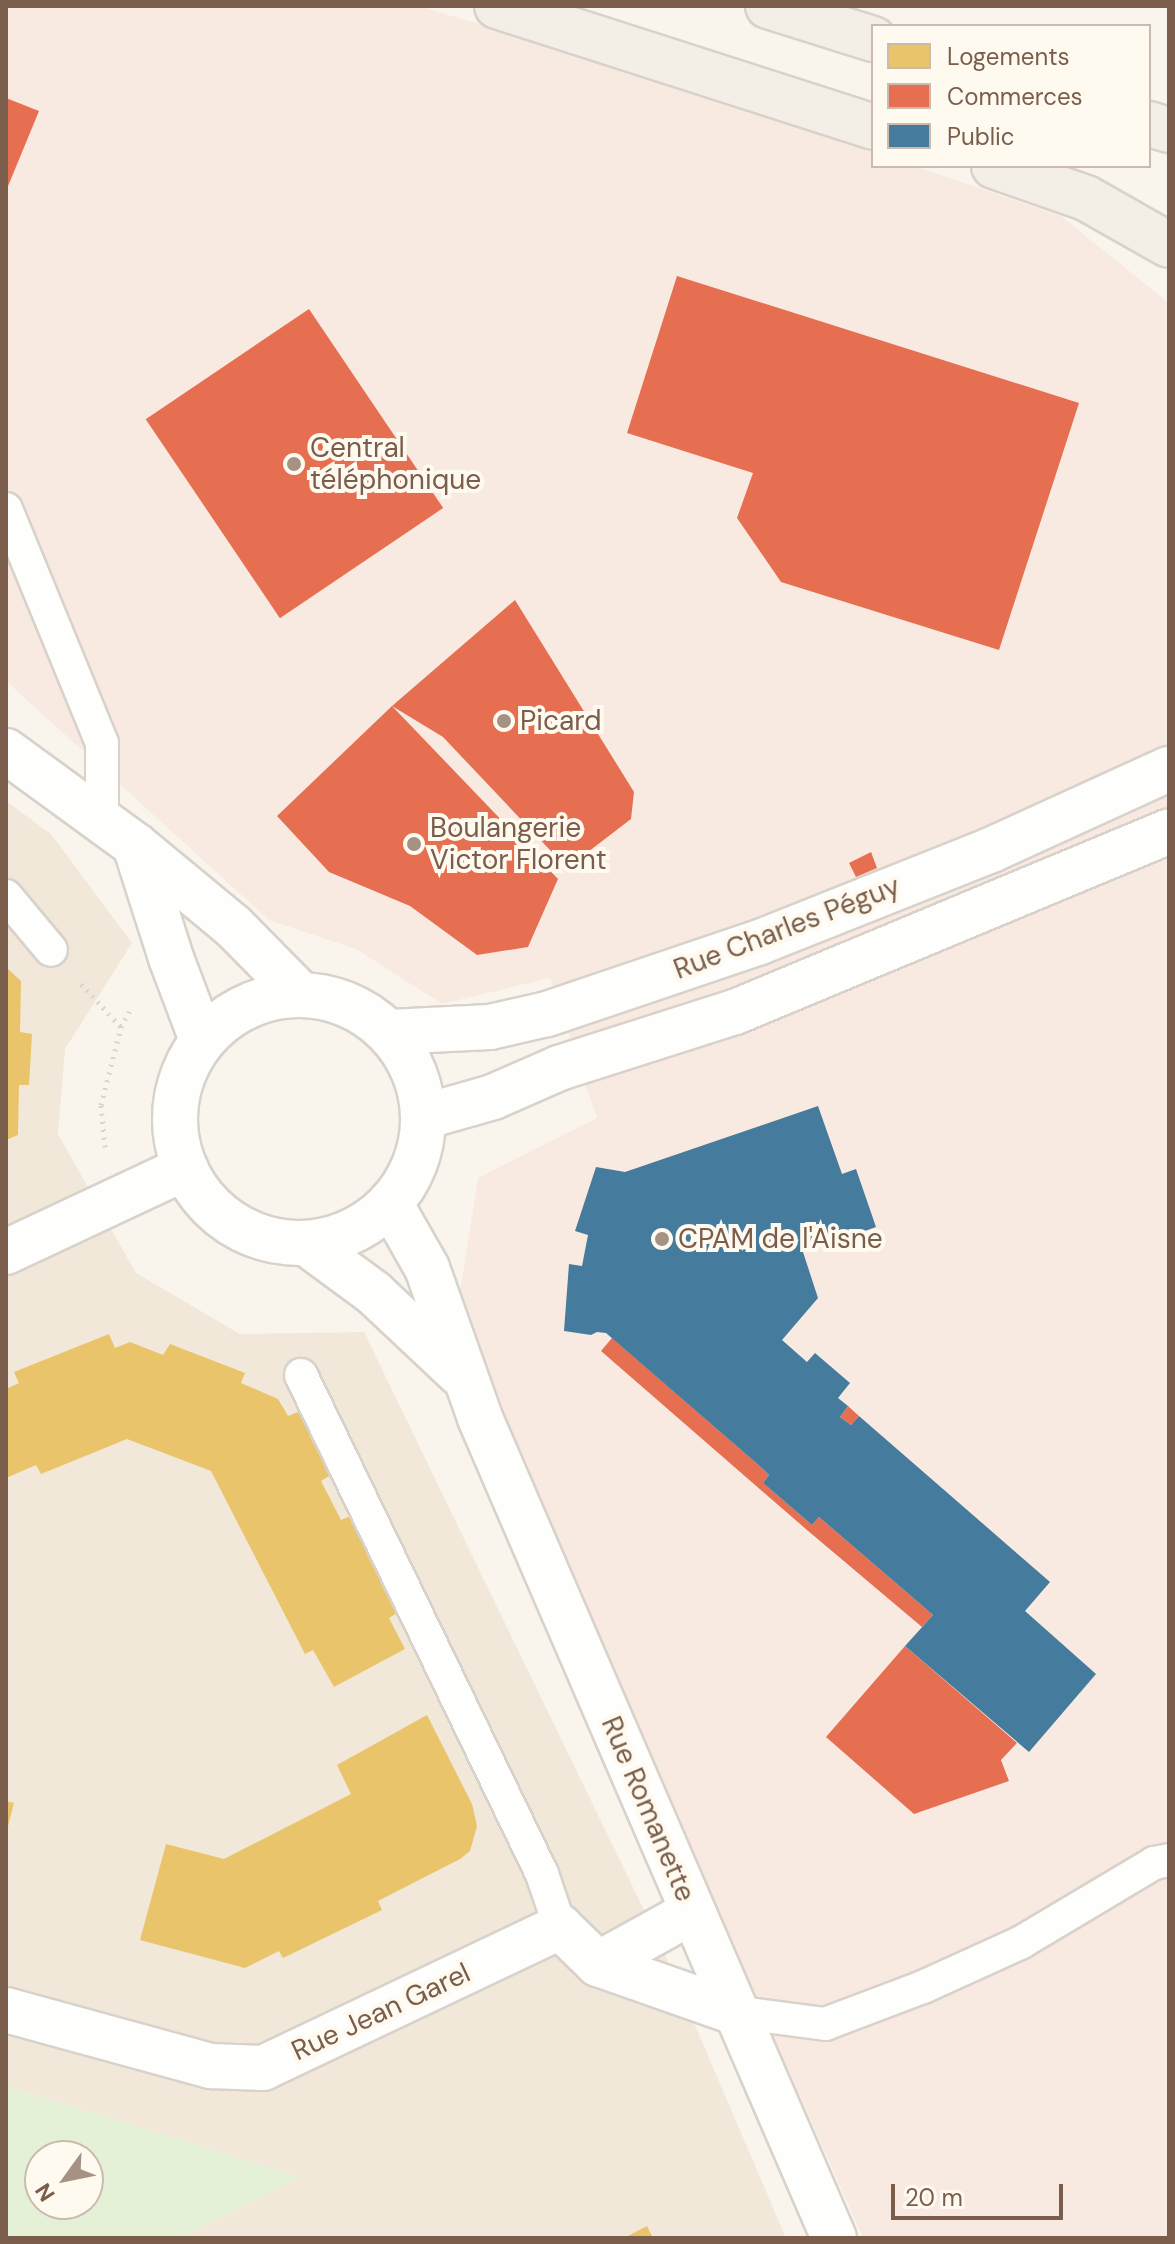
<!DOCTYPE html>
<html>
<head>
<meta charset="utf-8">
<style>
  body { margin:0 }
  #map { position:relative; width:1175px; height:2244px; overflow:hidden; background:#f9f5ed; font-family:"DM Sans",sans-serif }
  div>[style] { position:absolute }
  .residential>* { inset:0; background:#f2e8da }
  .commercial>* { inset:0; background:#f9eae1 }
  .green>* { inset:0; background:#e5f1d7 }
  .homes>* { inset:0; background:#e9c46a }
  .shops>* { inset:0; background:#e76f51; transform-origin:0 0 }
  .public>* { inset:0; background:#457b9d }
  .path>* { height:5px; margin-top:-2.5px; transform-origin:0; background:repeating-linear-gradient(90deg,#dbd4ce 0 2px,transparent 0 8px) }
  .roads { filter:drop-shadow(2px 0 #d8d2cb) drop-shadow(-2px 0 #d8d2cb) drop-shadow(0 2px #d8d2cb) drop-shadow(0 -2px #d8d2cb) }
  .service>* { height:32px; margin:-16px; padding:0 16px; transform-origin:16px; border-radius:16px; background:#fefefc }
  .minor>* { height:44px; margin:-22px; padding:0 22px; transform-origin:22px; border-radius:22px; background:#fefefc }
  .secondary>* { height:44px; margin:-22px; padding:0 22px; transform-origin:22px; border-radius:22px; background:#fefefc }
  .secondary>.ring { margin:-22px; padding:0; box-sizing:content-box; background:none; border:44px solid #fefefc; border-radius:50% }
  .primary>* { height:44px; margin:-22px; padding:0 22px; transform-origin:22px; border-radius:22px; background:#f3efe6 }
  .dots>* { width:22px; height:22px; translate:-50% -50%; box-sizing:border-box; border:4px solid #fffaf0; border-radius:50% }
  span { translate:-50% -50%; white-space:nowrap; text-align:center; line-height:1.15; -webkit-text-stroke:8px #fffaf0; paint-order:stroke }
  .poi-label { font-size:28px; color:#7a5d4a }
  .left { translate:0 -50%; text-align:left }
  .street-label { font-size:28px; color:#7a5d4a }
  .frame { position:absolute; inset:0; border:8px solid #7a5d4a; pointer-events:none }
  .legend { position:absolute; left:871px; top:24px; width:280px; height:144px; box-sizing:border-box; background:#fffaf0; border:2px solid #cabbae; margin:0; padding:10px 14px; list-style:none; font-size:24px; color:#7a5d4a }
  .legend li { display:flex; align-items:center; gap:16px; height:40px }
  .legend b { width:40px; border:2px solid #cabbae }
  .north { position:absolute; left:24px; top:2140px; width:80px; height:80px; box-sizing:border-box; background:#fffaf0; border:2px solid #cabbae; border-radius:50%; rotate:237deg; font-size:22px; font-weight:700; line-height:32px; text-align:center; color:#7a5d4a }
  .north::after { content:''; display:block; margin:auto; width:28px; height:36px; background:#a69283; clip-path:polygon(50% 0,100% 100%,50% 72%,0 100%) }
  .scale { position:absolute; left:891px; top:2184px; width:172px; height:36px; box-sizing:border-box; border:4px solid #7a5d4a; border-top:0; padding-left:10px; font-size:24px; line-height:28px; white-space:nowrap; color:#7a5d4a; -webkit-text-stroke:6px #fffaf0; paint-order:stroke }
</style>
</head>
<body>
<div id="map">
  <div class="residential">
    <i style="clip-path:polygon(6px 801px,51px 834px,132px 943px,65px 1049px,58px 1134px,136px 1273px,240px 1334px,364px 1332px,659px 1941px,786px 2238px,180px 2238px,299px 2177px,6px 2086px)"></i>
  </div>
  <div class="commercial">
    <i style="clip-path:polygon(6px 6px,418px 6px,593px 57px,873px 152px,873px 166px,914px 166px,1061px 216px,1169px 303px,1169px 2238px,863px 2238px,536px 1500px,459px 1298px,478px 1178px,597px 1118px,550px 978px,442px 1004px,356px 949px,269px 920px,6px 681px)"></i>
  </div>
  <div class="green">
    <i style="clip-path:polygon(evenodd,6px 2086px,301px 2177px,180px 2238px,6px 2238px,6px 2086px,40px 2156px,88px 2156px,88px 2204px,40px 2204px,40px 2156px)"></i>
  </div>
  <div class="homes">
    <i style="clip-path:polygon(6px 967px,21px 981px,20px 1032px,32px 1034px,29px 1085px,19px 1085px,18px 1135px,6px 1140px)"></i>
    <i style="clip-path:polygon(109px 1334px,115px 1348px,130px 1342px,163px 1355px,170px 1344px,245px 1373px,241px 1383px,278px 1399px,288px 1416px,298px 1412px,331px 1475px,321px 1481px,341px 1520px,353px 1515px,402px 1610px,389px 1618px,405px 1649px,334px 1687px,313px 1650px,305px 1654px,211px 1471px,127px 1439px,41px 1474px,36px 1465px,6px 1478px,6px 1389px,19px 1383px,14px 1372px)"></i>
    <i style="clip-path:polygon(427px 1715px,472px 1804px,477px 1826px,470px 1851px,460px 1859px,378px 1901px,382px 1910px,283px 1958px,279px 1951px,245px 1968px,140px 1940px,166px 1844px,224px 1859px,351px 1794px,337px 1765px)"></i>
    <i style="clip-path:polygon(6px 1801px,14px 1803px,7px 1830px,6px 1829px)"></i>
    <i style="clip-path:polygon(647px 2226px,653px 2238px,624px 2238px)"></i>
  </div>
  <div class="shops">
    <i style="clip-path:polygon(6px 98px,39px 111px,6px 191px)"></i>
    <i style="clip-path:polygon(677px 276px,1079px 403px,999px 650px,781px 582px,737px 518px,753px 473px,627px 433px)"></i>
    <i style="left:309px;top:309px;width:240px;height:197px;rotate:56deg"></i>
    <i style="clip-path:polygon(515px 600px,634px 792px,631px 819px,567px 868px,443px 737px,392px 706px,558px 879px,528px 947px,477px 955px,410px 906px,329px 872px,277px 816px,392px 706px)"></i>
    <i style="clip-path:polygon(871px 852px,877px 868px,856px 877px,849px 863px)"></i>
    <i style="clip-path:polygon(612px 1338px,763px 1469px,769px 1475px,763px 1483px,812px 1525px,819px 1517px,933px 1615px,922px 1627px,807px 1530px,601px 1351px)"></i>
    <i style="clip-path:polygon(848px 1406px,859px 1416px,851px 1425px,840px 1417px)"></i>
    <i style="clip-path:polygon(905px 1646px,1017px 1743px,1001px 1760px,1009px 1781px,914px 1814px,826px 1737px)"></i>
  </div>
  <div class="public">
    <i style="clip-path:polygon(818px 1106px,842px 1174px,856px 1169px,876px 1227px,837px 1241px,834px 1233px,801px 1246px,818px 1298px,782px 1340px,807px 1362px,815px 1353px,850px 1383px,838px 1398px,848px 1406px,840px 1417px,851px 1425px,859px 1416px,1050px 1582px,1025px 1611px,1096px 1674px,1029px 1752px,905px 1646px,933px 1615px,819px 1517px,812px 1525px,763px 1483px,769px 1475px,763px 1469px,606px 1333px,597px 1332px,591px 1335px,564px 1331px,569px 1264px,582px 1266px,588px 1235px,575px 1231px,596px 1167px,625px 1172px)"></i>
  </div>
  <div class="path">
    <i style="left:81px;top:984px;width:59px;rotate:47.1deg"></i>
    <i style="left:121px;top:1027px;width:23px;rotate:-61deg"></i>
    <i style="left:105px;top:1147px;width:42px;rotate:-95.4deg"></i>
    <i style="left:101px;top:1105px;width:81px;rotate:-75.6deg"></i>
  </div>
  <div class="roads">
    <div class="service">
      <i style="left:6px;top:509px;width:253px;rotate:67.7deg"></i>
      <i style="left:102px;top:743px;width:78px;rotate:90deg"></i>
      <i style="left:6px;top:896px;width:70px;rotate:50.2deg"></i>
      <i style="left:301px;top:1375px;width:554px;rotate:64.22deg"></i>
      <i style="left:542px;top:1874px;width:56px;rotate:71.2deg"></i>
      <i style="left:734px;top:2012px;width:92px;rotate:7.5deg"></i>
      <i style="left:825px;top:2024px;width:105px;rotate:-20.7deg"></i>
      <i style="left:923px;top:1987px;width:107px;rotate:-24.4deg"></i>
      <i style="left:1020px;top:1943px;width:156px;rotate:-30.8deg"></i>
      <i style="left:1154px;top:1863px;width:15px;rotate:-11deg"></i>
    </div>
    <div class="minor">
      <i style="left:390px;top:1203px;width:75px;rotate:60.4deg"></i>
      <i style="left:427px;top:1268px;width:159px;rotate:70.5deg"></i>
      <i style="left:480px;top:1418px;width:893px;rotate:66.65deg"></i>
      <i style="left:306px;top:1243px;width:84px;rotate:36.3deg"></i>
      <i style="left:374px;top:1293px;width:117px;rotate:43.3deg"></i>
      <i style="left:6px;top:1252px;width:198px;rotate:-25.1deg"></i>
      <i style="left:598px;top:1964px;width:107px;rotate:-29deg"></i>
      <i style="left:6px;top:2010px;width:213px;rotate:15.3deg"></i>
      <i style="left:211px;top:2066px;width:52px;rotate:2.2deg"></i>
      <i style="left:263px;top:2068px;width:329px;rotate:-25.4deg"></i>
      <i style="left:560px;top:1927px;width:53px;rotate:44.2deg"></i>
      <i style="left:598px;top:1964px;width:144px;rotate:19.4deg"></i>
    </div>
    <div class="secondary">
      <i style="left:6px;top:751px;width:160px;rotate:36.1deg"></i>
      <i style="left:135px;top:845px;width:127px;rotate:39.6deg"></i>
      <i style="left:233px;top:926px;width:95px;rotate:45.4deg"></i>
      <i style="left:135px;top:845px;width:119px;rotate:72.3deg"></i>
      <i style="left:171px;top:958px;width:88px;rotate:69.3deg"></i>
      <i class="ring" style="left:175px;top:995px;width:204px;height:204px"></i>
      <i style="left:389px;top:1032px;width:101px;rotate:-2.8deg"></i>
      <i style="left:490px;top:1027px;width:58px;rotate:-12.8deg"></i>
      <i style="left:547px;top:1014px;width:225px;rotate:-18.7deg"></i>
      <i style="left:760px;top:942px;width:249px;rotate:-21.7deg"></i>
      <i style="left:991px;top:850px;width:196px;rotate:-24.5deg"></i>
      <i style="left:423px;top:1117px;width:73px;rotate:-15.9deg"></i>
      <i style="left:493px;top:1097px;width:72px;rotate:-23.7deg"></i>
      <i style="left:559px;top:1068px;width:185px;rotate:-17.7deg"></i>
      <i style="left:735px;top:1012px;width:470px;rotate:-22.6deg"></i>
    </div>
    <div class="primary">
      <i style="left:497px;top:6px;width:395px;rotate:17.8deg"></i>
      <i style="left:768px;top:6px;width:110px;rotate:17.4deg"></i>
      <i style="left:1149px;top:124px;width:21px;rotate:17deg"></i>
      <i style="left:994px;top:166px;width:97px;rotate:19.2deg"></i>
      <i style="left:1086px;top:198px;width:95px;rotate:29.5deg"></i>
    </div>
  </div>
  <div class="dots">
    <i style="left:294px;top:464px;background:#a69283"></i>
    <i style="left:504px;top:721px;background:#a69283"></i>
    <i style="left:414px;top:844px;background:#a69283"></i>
    <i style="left:662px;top:1239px;background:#a69283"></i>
  </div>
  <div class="poi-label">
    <span class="left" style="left:310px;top:464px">Central<br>téléphonique</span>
    <span class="left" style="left:520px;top:721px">Picard</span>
    <span class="left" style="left:430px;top:844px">Boulangerie<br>Victor Florent</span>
    <span class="left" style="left:678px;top:1239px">CPAM de l'Aisne</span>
  </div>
  <div class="street-label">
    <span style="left:787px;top:928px;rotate:-21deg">Rue Charles Péguy</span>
    <span style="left:648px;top:1809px;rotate:67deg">Rue Romanette</span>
    <span style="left:381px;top:2012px;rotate:-25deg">Rue Jean Garel</span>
  </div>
  <div class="frame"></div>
  <ul class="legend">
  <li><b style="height:22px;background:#e9c46a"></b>Logements</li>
  <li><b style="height:22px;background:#e76f51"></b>Commerces</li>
  <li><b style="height:22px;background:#457b9d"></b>Public</li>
  </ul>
  <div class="north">N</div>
  <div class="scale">20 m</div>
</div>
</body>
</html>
